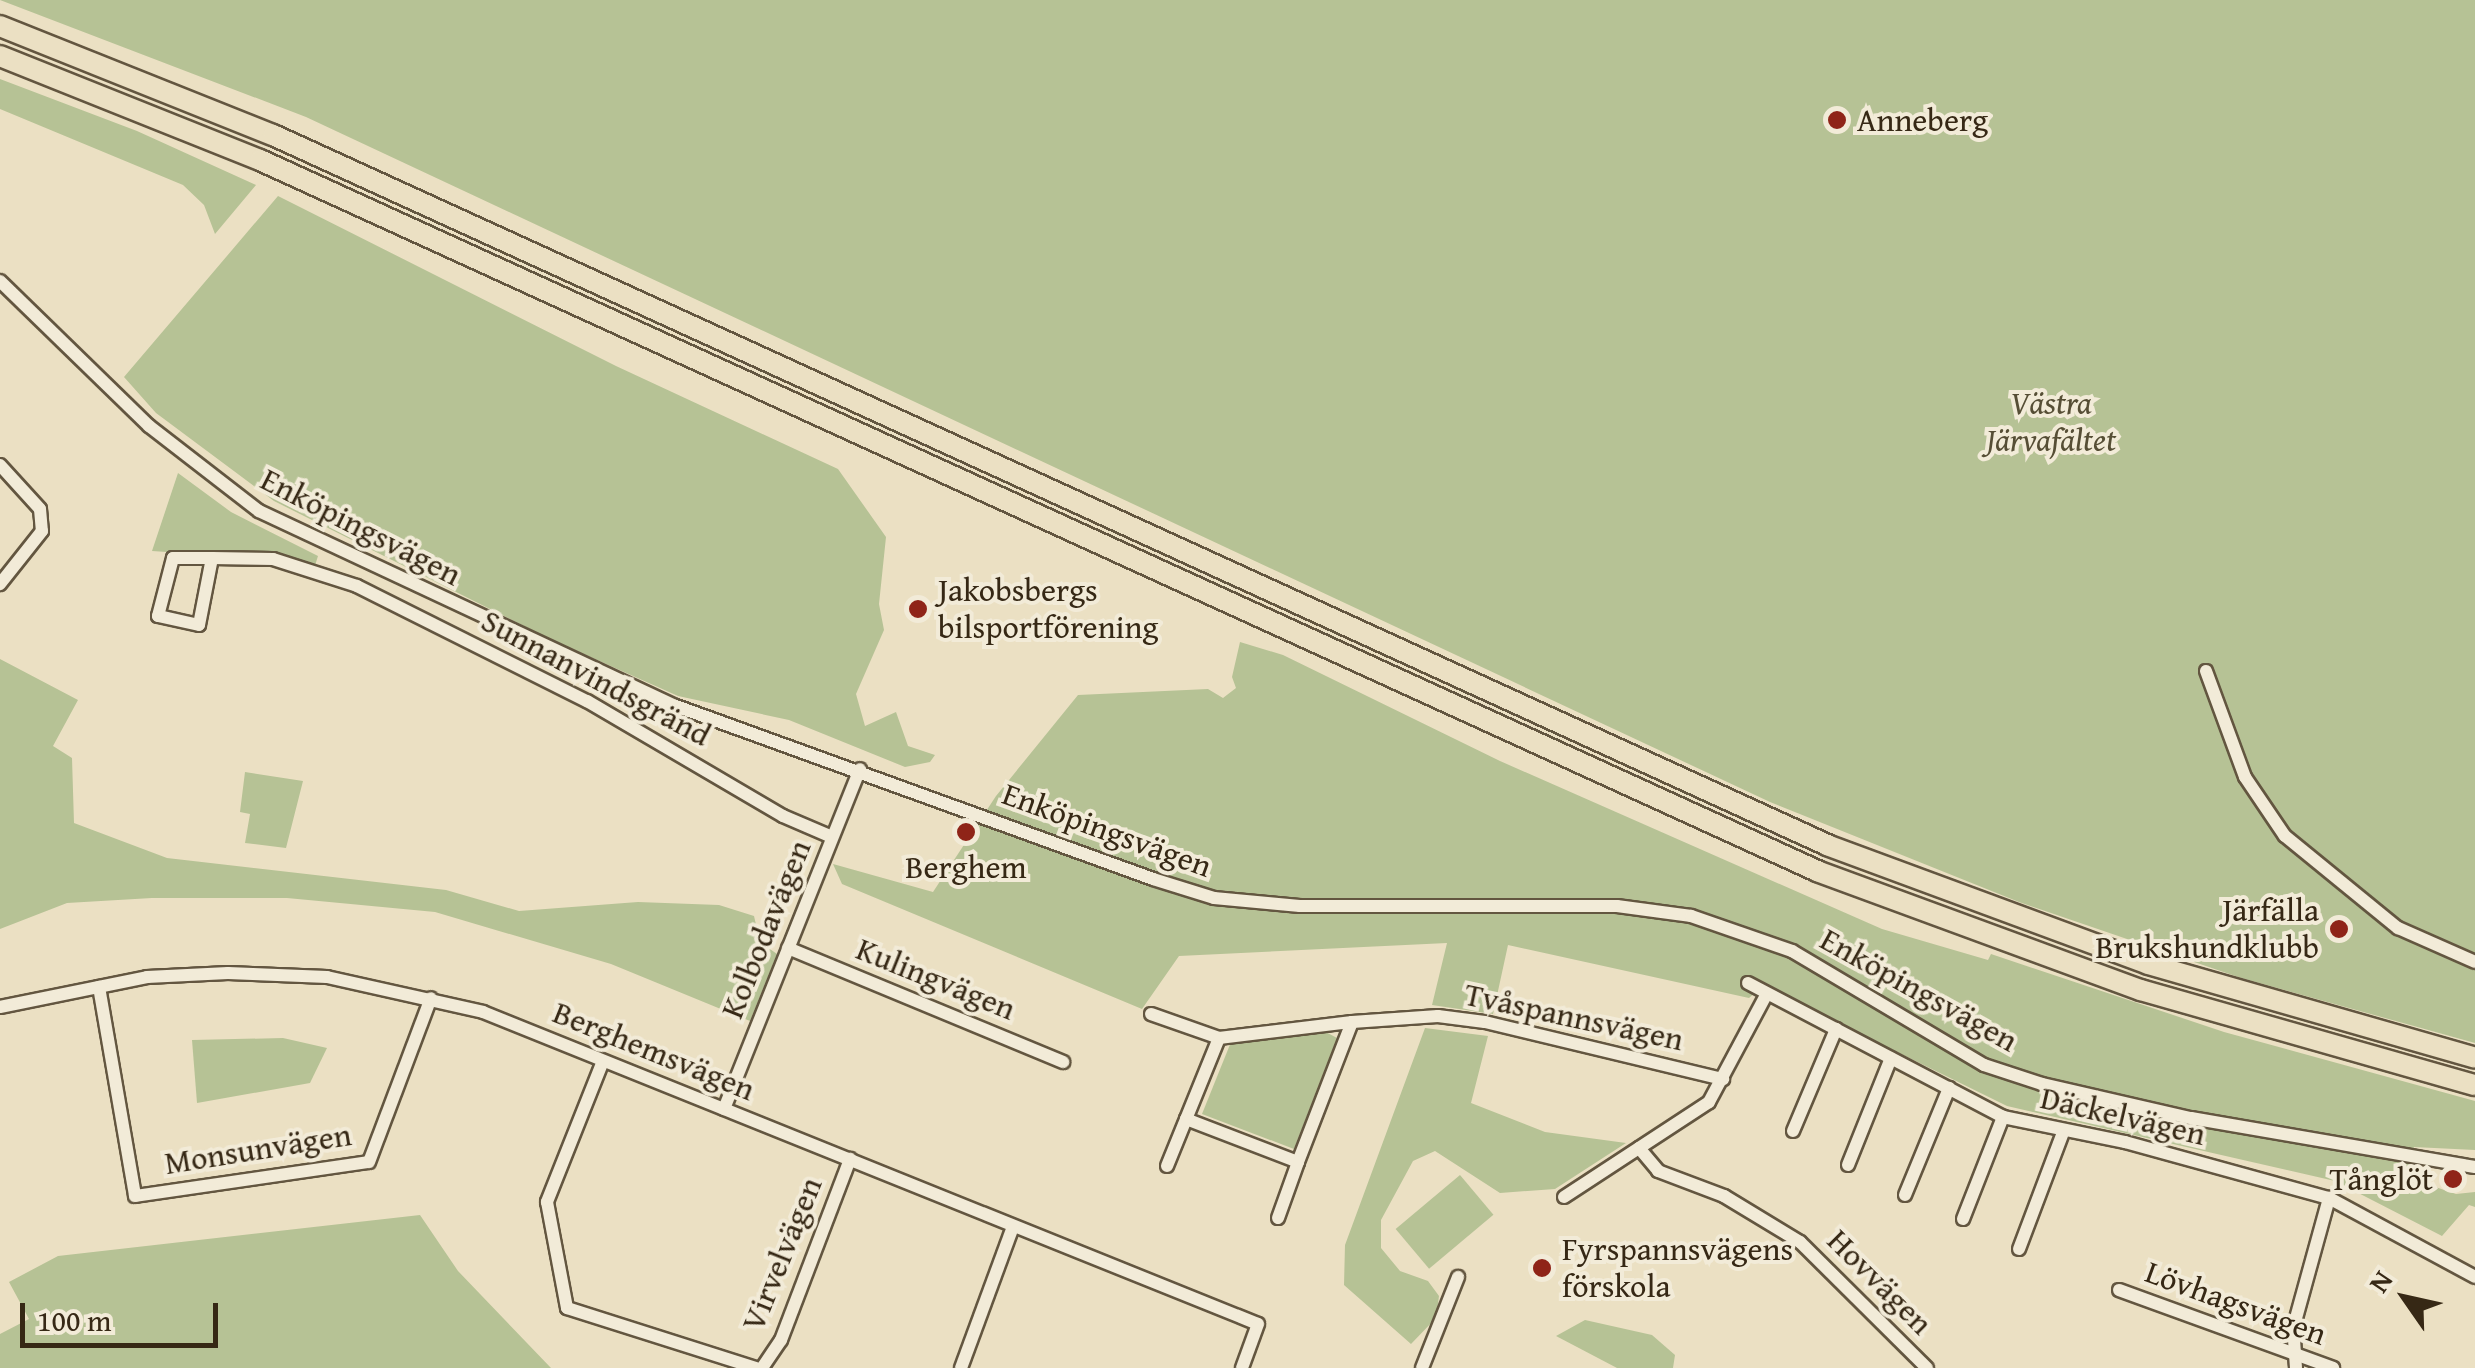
<!DOCTYPE html>
<html>
<head>
<meta charset="utf-8">
<style>
  body { margin:0 }
  #map { position:relative; width:2475px; height:1368px; overflow:hidden; background:#ebe0c3; font-family:"Gentium Book Plus",serif }
  div>[style] { position:absolute }
  .green>* { inset:0; background:#b6c295; transform-origin:0 0 }
  .roads { filter:drop-shadow(2px 0 #635640) drop-shadow(-2px 0 #635640) drop-shadow(0 2px #635640) drop-shadow(0 -2px #635640) }
  .minor>* { height:12px; margin:-6px; padding:0 6px; transform-origin:6px; border-radius:6px; background:#f2ebd8 }
  .highway>* { height:20px; margin:-10px; padding:0 10px; transform-origin:10px; border-radius:10px; background:#ebe0c3 }
  .dots>* { width:28px; height:28px; translate:-50% -50%; box-sizing:border-box; border:5px solid #f2ebd8; border-radius:50% }
  span { translate:-50% -50%; white-space:nowrap; text-align:center; line-height:1.15; -webkit-text-stroke:8px #f2ebd8; paint-order:stroke }
  .poi-label { font-size:32px; color:#362815 }
  .left { translate:0 -50%; text-align:left }
  .right { translate:-100% -50%; text-align:right }
  .park-label { font-size:32px; color:#564e35; font-style:italic }
  .street-label { font-size:32px; color:#362815 }
  .north { position:absolute; left:2355px; top:1248px; width:100px; height:100px; -webkit-text-stroke:8px #f2ebd8; paint-order:stroke; rotate:304deg; font-size:28px; font-weight:700; line-height:40px; text-align:center; color:#362815 }
  .north::after { content:''; display:block; margin:auto; width:35px; height:45px; background:#362815; clip-path:polygon(50% 0,100% 100%,50% 72%,0 100%) }
  .scale { position:absolute; left:20px; top:1303px; width:198px; height:45px; box-sizing:border-box; border:5px solid #362815; border-top:0; padding-left:12px; font-size:30px; line-height:35px; white-space:nowrap; color:#362815; -webkit-text-stroke:8px #f2ebd8; paint-order:stroke }
</style>
</head>
<body>
<div id="map">
  <div class="green">
    <i style="clip-path:polygon(0 0,2475px 0,2475px 1043px,2241px 978px,2019px 902px,1770px 802px,306px 117px)"></i>
    <i style="clip-path:polygon(0 79px,137px 131px,256px 185px,215px 234px,204px 205px,183px 185px,0 109px)"></i>
    <i style="clip-path:polygon(278px 196px,616px 366px,838px 469px,886px 537px,879px 604px,884px 630px,856px 694px,865px 726px,896px 712px,908px 746px,935px 755px,930px 762px,905px 767px,789px 720px,678px 696px,550px 639px,274px 501px,156px 413px,124px 377px)"></i>
    <i style="clip-path:polygon(178px 473px,231px 512px,318px 556px,313px 572px,273px 559px,152px 551px)"></i>
    <i style="clip-path:polygon(1240px 642px,1283px 655px,1500px 761px,1882px 929px,1988px 960px,1991px 954px,2224px 1032px,2475px 1101px,2475px 1150px,2414px 1147px,2406px 1177px,2456px 1194px,2475px 1192px,2475px 1207px,2469px 1205px,2442px 1236px,2335px 1181px,2007px 1106px,1763px 986px,1749px 998px,1508px 945px,1493px 1014px,1432px 1005px,1447px 943px,1179px 956px,1142px 1009px,842px 884px,833px 864px,933px 892px,996px 796px,1078px 695px,1208px 689px,1223px 698px,1236px 688px,1232px 677px)"></i>
    <i style="clip-path:polygon(0 659px,78px 700px,53px 746px,72px 758px,74px 823px,167px 858px,446px 890px,519px 911px,638px 902px,719px 905px,754px 916px,760px 942px,777px 954px,750px 1021px,611px 964px,435px 912px,287px 898px,152px 898px,67px 903px,0 929px)"></i>
    <i style="clip-path:polygon(245px 772px,303px 781px,286px 848px,245px 843px,250px 814px,240px 812px)"></i>
    <i style="clip-path:polygon(1425px 1028px,1488px 1036px,1471px 1103px,1545px 1132px,1626px 1143px,1555px 1189px,1500px 1193px,1435px 1151px,1413px 1161px,1381px 1220px,1381px 1248px,1400px 1271px,1428px 1281px,1439px 1296px,1436px 1318px,1411px 1344px,1344px 1285px,1345px 1245px)"></i>
    <i style="clip-path:polygon(1322px 1030px,1337px 1038px,1294px 1149px,1202px 1114px,1231px 1042px)"></i>
    <i style="clip-path:polygon(283px 1038px,327px 1048px,310px 1083px,197px 1103px,192px 1040px)"></i>
    <i style="left:1460px;top:1175px;width:52px;height:84px;rotate:50deg"></i>
    <i style="clip-path:polygon(420px 1215px,458px 1271px,551px 1368px,0 1368px,0 1334px,29px 1319px,9px 1282px,58px 1256px)"></i>
    <i style="clip-path:polygon(1585px 1320px,1652px 1335px,1675px 1355px,1673px 1368px,1617px 1368px,1556px 1336px)"></i>
  </div>
  <div class="roads">
    <div class="minor">
      <i style="left:0;top:281px;width:208px;rotate:44.2deg"></i>
      <i style="left:149px;top:426px;width:139px;rotate:37.7deg"></i>
      <i style="left:259px;top:511px;width:460px;rotate:25.1deg"></i>
      <i style="left:676px;top:706px;width:507px;rotate:19.93deg"></i>
      <i style="left:1153px;top:879px;width:64px;rotate:17.3deg"></i>
      <i style="left:1214px;top:898px;width:86px;rotate:5.3deg"></i>
      <i style="left:1300px;top:906px;width:317px"></i>
      <i style="left:1617px;top:906px;width:75px;rotate:7.7deg"></i>
      <i style="left:1691px;top:916px;width:107px;rotate:19.1deg"></i>
      <i style="left:1792px;top:951px;width:223px;rotate:30.7deg"></i>
      <i style="left:1984px;top:1065px;width:61px;rotate:18.1deg"></i>
      <i style="left:2042px;top:1084px;width:153px;rotate:12.9deg"></i>
      <i style="left:2191px;top:1118px;width:288px;rotate:9.8deg"></i>
      <i style="left:0;top:465px;width:59px;rotate:47.7deg"></i>
      <i style="left:40px;top:509px;width:22px;rotate:85deg"></i>
      <i style="left:42px;top:531px;width:68px;rotate:128.4deg"></i>
      <i style="left:212px;top:558px;width:68px;rotate:101deg"></i>
      <i style="left:199px;top:625px;width:42px;rotate:-167.6deg"></i>
      <i style="left:158px;top:616px;width:60px;rotate:-75.5deg"></i>
      <i style="left:173px;top:558px;width:39px"></i>
      <i style="left:212px;top:558px;width:61px;rotate:0.9deg"></i>
      <i style="left:273px;top:559px;width:88px;rotate:17.8deg"></i>
      <i style="left:357px;top:586px;width:257px;rotate:26.6deg"></i>
      <i style="left:587px;top:701px;width:227px;rotate:30.4deg"></i>
      <i style="left:783px;top:816px;width:53px;rotate:23.2deg"></i>
      <i style="left:2206px;top:671px;width:113px;rotate:69.8deg"></i>
      <i style="left:2245px;top:777px;width:71px;rotate:55.9deg"></i>
      <i style="left:2285px;top:836px;width:146px;rotate:39.2deg"></i>
      <i style="left:2398px;top:928px;width:84px;rotate:23.8deg"></i>
      <i style="left:788px;top:948px;width:298px;rotate:22.5deg"></i>
      <i style="left:1748px;top:983px;width:288px;rotate:27.7deg"></i>
      <i style="left:2003px;top:1117px;width:125px;rotate:11.6deg"></i>
      <i style="left:2125px;top:1142px;width:212px;rotate:15.4deg"></i>
      <i style="left:2329px;top:1198px;width:166px;rotate:28.4deg"></i>
      <i style="left:99px;top:987px;width:212px;rotate:80.2deg"></i>
      <i style="left:135px;top:1196px;width:236px;rotate:-8.3deg"></i>
      <i style="left:369px;top:1162px;width:175px;rotate:-69.3deg"></i>
      <i style="left:0;top:1007px;width:150px;rotate:-11.5deg"></i>
      <i style="left:147px;top:977px;width:81px;rotate:-2.8deg"></i>
      <i style="left:228px;top:973px;width:99px;rotate:2.3deg"></i>
      <i style="left:327px;top:977px;width:160px;rotate:12.6deg"></i>
      <i style="left:483px;top:1012px;width:835px;rotate:21.93deg"></i>
      <i style="left:1258px;top:1324px;width:47px;rotate:110deg"></i>
      <i style="left:1151px;top:1014px;width:72px;rotate:19.4deg"></i>
      <i style="left:1352px;top:1022px;width:86px;rotate:-4deg"></i>
      <i style="left:1438px;top:1016px;width:47px;rotate:7.3deg"></i>
      <i style="left:1485px;top:1022px;width:245px;rotate:13.5deg"></i>
      <i style="left:603px;top:1061px;width:152px;rotate:111.7deg"></i>
      <i style="left:547px;top:1202px;width:108px;rotate:79.3deg"></i>
      <i style="left:567px;top:1308px;width:198px;rotate:17.6deg"></i>
      <i style="left:724px;top:1109px;width:366px;rotate:-68.2deg"></i>
      <i style="left:1793px;top:1131px;width:111px;rotate:-67.1deg"></i>
      <i style="left:1639px;top:1148px;width:30px;rotate:50deg"></i>
      <i style="left:1658px;top:1171px;width:71px;rotate:20.7deg"></i>
      <i style="left:1724px;top:1196px;width:89px;rotate:31.2deg"></i>
      <i style="left:1800px;top:1242px;width:179px;rotate:44.8deg"></i>
      <i style="left:1848px;top:1165px;width:115px;rotate:-68.1deg"></i>
      <i style="left:1167px;top:1166px;width:138px;rotate:-67.9deg"></i>
      <i style="left:1219px;top:1038px;width:134px;rotate:-6.9deg"></i>
      <i style="left:1352px;top:1022px;width:150px;rotate:111.1deg"></i>
      <i style="left:1298px;top:1162px;width:120px;rotate:-159deg"></i>
      <i style="left:1905px;top:1195px;width:116px;rotate:-67.6deg"></i>
      <i style="left:1564px;top:1197px;width:173px;rotate:-33.2deg"></i>
      <i style="left:1709px;top:1102px;width:119px;rotate:-61.9deg"></i>
      <i style="left:1278px;top:1218px;width:59px;rotate:-70.3deg"></i>
      <i style="left:1963px;top:1219px;width:110px;rotate:-68.6deg"></i>
      <i style="left:2019px;top:1249px;width:127px;rotate:-69.3deg"></i>
      <i style="left:2119px;top:1290px;width:228px;rotate:20deg"></i>
      <i style="left:762px;top:1368px;width:34px;rotate:-56deg"></i>
      <i style="left:781px;top:1340px;width:194px;rotate:-69.1deg"></i>
      <i style="left:961px;top:1368px;width:150px;rotate:-69.8deg"></i>
      <i style="left:1422px;top:1368px;width:98px;rotate:-68.4deg"></i>
      <i style="left:2296px;top:1368px;width:39px;rotate:-94deg"></i>
      <i style="left:2293px;top:1329px;width:136px;rotate:-74.6deg"></i>
    </div>
    <div class="highway">
      <i style="left:0;top:26px;width:294px;rotate:21.8deg"></i>
      <i style="left:273px;top:135px;width:1709px;rotate:24.55deg"></i>
      <i style="left:1827px;top:845px;width:342px;rotate:20.3deg"></i>
      <i style="left:2148px;top:964px;width:340px;rotate:16deg"></i>
      <i style="left:0;top:56px;width:280px;rotate:21.8deg"></i>
      <i style="left:260px;top:160px;width:1712px;rotate:24.54deg"></i>
      <i style="left:1817px;top:871px;width:345px;rotate:20.2deg"></i>
      <i style="left:2141px;top:990px;width:347px;rotate:15.9deg"></i>
    </div>
  </div>
  <div class="dots">
    <i style="left:1837px;top:120px;background:#8f2418"></i>
    <i style="left:918px;top:609px;background:#8f2418"></i>
    <i style="left:966px;top:832px;background:#8f2418"></i>
    <i style="left:2339px;top:929px;background:#8f2418"></i>
    <i style="left:2453px;top:1179px;background:#8f2418"></i>
    <i style="left:1542px;top:1268px;background:#8f2418"></i>
  </div>
  <div class="poi-label">
    <span class="left" style="left:1857px;top:120px">Anneberg</span>
    <span class="left" style="left:938px;top:609px">Jakobsbergs<br>bilsportförening</span>
    <span style="left:966px;top:867px">Berghem</span>
    <span class="right" style="left:2319px;top:929px">Järfälla<br>Brukshundklubb</span>
    <span class="right" style="left:2433px;top:1179px">Tånglöt</span>
    <span class="left" style="left:1562px;top:1268px">Fyrspannsvägens<br>förskola</span>
  </div>
  <div class="park-label">
    <span style="left:2051px;top:422px">Västra<br>Järvafältet</span>
  </div>
  <div class="street-label">
    <span style="left:361px;top:527px;rotate:27deg">Enköpingsvägen</span>
    <span style="left:596px;top:678px;rotate:28deg">Sunnanvindsgränd</span>
    <span style="left:1107px;top:830px;rotate:20deg">Enköpingsvägen</span>
    <span style="left:766px;top:929px;rotate:-68deg">Kolbodavägen</span>
    <span style="left:936px;top:979px;rotate:22deg">Kulingvägen</span>
    <span style="left:1919px;top:990px;rotate:29deg">Enköpingsvägen</span>
    <span style="left:1574px;top:1017px;rotate:12deg">Tvåspannsvägen</span>
    <span style="left:654px;top:1051px;rotate:22deg">Berghemsvägen</span>
    <span style="left:2123px;top:1116px;rotate:13deg">Däckelvägen</span>
    <span style="left:258px;top:1149px;rotate:-9deg">Monsunvägen</span>
    <span style="left:782px;top:1254px;rotate:-68deg">Virvelvägen</span>
    <span style="left:1880px;top:1282px;rotate:45deg">Hovvägen</span>
    <span style="left:2236px;top:1303px;rotate:20deg">Lövhagsvägen</span>
  </div>
  <div class="north">N</div>
  <div class="scale">100 m</div>
</div>
</body>
</html>
